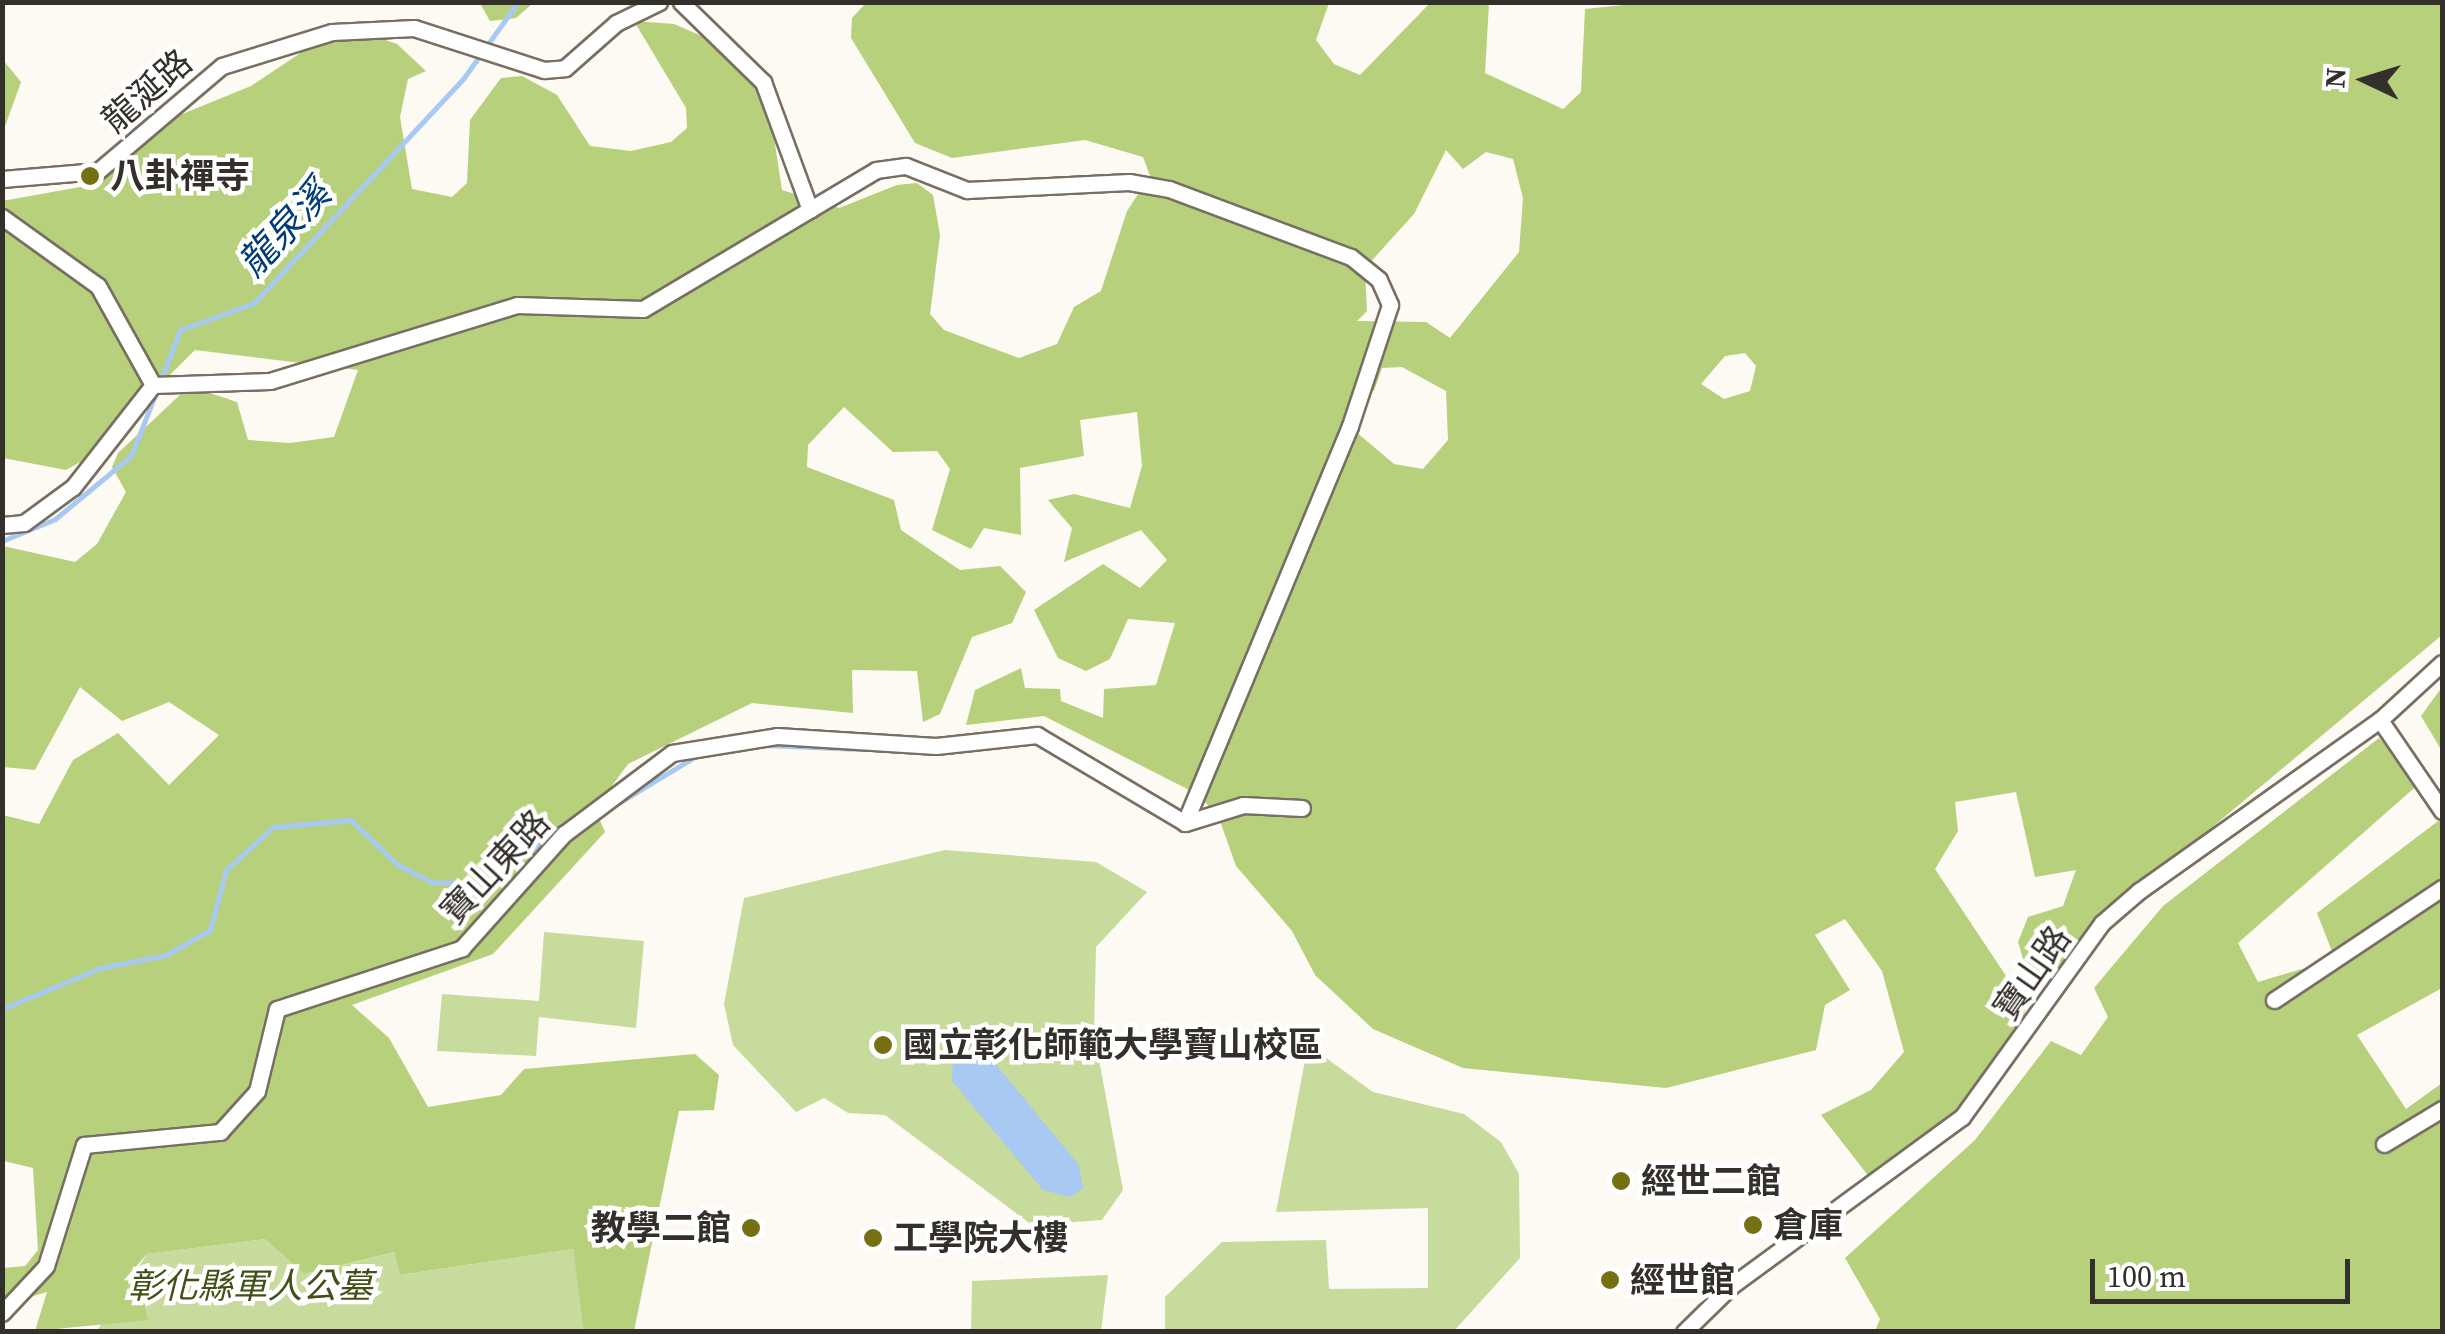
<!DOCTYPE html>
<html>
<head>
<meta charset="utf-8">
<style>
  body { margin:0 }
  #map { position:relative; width:2445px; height:1334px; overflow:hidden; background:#fdf9f3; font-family:"Source Serif 4","Noto Sans TC",serif }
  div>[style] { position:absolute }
  .green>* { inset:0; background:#c6db9c }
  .forest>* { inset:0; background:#b6d07c }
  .water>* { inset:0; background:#a8c9f2 }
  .stream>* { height:5px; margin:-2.5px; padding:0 2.5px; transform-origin:2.5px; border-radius:2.5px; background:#a8c9f2 }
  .roads { filter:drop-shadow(2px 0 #786f62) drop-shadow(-2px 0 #786f62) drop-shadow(0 2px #786f62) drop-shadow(0 -2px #786f62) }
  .street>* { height:15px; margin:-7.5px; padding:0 7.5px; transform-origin:7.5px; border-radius:7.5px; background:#fff }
  .dots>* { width:28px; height:28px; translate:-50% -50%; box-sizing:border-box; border:5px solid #fff; border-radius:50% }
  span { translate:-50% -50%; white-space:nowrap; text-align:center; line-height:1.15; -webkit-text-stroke:9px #fff; paint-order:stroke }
  .street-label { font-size:35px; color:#332f2a }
  .poi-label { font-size:35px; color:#332f2a; font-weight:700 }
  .left { translate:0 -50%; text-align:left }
  .right { translate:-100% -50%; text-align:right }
  .park-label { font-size:35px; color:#415115; font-style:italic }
  .water-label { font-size:38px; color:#003c76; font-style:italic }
  .frame { position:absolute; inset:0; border:5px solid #332f2a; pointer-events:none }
  .north { position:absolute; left:2315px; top:30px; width:100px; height:100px; -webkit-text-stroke:8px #fff; paint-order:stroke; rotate:274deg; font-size:28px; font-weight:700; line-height:40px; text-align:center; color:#332f2a }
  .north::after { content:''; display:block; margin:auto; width:35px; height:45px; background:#332f2a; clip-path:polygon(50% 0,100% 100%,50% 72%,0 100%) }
  .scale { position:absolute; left:2090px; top:1259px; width:260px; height:45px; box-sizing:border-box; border:5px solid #332f2a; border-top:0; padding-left:12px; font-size:30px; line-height:35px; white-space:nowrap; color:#332f2a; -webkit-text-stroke:8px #fff; paint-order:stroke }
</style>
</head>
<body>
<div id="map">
  <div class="green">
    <i style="clip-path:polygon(945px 850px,1096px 862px,1147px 892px,1096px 947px,1094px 1032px,1123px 1190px,1102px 1220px,1032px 1225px,885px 1115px,848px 1113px,824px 1098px,796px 1112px,733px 1045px,724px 1004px,744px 898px)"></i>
    <i style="clip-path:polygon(544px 932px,644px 941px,636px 1028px,539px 1017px,536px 1056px,437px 1051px,442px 994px,539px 1001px)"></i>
    <i style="clip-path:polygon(1308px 1045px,1373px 1092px,1464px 1114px,1501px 1142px,1519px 1174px,1520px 1258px,1454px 1331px,1165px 1331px,1165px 1297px,1222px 1242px,1326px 1240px,1329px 1289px,1428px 1288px,1428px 1208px,1276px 1212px)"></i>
    <i style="clip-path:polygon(265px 1239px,306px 1274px,396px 1252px,401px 1275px,573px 1249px,585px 1330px,96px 1332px,147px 1254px)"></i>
    <i style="clip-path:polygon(1108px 1275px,1101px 1331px,971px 1331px,972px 1281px)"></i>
  </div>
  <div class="forest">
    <i style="clip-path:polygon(evenodd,1654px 2px,2442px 3px,2442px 635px,2142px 886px,2044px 981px,2027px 972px,2018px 942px,2028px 917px,2063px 906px,2076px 870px,2035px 877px,2016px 792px,1955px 802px,1958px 831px,1935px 869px,2026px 1006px,2020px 1035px,1961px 1110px,1870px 1178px,1821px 1115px,1871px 1090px,1904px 1052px,1882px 971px,1845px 919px,1815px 935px,1850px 990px,1825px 1005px,1816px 1050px,1666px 1088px,1463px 1068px,1373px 1029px,1315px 975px,1292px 931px,1236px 866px,1219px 818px,1199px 795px,1044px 716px,966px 725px,975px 690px,1021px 668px,1025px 688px,1060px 689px,1061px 701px,1103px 718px,1104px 689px,1156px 685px,1175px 623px,1128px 619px,1110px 659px,1086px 671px,1058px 658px,1034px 610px,1103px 564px,1140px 588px,1167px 560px,1141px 530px,1064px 562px,1072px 528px,1048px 500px,1074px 494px,1130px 508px,1142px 466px,1137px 412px,1080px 420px,1084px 456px,1020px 468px,1021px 535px,984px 528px,971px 549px,932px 530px,950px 469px,937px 451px,893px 452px,844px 407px,808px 445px,807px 467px,894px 500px,901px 530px,960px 570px,1000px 566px,1026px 592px,1012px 623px,972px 637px,940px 714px,923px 722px,917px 671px,852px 670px,853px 713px,752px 703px,628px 764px,595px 809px,605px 832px,493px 954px,352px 1005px,389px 1038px,428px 1107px,501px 1095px,524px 1069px,695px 1054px,719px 1075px,714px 1110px,679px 1111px,634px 1331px,584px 1331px,573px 1249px,400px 1275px,395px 1252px,305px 1274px,265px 1239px,147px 1254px,124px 1280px,139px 1282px,148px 1320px,35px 1331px,47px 1292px,3px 1305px,3px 1268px,25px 1266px,38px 1250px,33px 1168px,4px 1161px,3px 1148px,3px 815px,39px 824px,73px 760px,118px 733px,169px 785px,219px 735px,169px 702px,122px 721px,80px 687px,35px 770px,3px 767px,3px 546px,75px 562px,97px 544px,126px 492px,112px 467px,118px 453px,182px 393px,195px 388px,237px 402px,248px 440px,290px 443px,334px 437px,358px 370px,195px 350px,84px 460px,66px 470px,3px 458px,2px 201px,97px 184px,175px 117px,251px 86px,320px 40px,360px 31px,397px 44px,426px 71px,408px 79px,400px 117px,412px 189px,452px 197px,467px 183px,470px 120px,501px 78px,522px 76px,557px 95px,590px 146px,631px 151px,671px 142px,687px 128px,686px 108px,634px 21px,674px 24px,746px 55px,770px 112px,782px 190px,839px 208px,897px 185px,917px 183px,933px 195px,940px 235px,930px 314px,944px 330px,1019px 358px,1057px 344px,1074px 307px,1101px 291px,1127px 211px,1150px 176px,1143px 157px,1085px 140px,952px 158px,915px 143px,851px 38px,852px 18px,866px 3px,1329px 3px,1316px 40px,1334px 64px,1360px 75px,1430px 3px,1489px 3px,1485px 73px,1563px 109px,1581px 92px,1585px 9px,1654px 2px,1446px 150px,1463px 169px,1486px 152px,1513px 159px,1523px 198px,1519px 252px,1450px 338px,1426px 322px,1357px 321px,1367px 311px,1365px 268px,1414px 214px,1446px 150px,1654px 2px,1745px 353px,1756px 366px,1750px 391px,1724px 399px,1701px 384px,1725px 356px,1745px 353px,1654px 2px,1402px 367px,1446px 391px,1448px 440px,1423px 469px,1394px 464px,1355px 431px,1356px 391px,1374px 391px,1382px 368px,1402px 367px)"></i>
    <i style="clip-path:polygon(480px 3px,533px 3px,516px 18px,490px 21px)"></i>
    <i style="clip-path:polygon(3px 60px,21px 82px,3px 132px,2px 60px)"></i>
    <i style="clip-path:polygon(2442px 687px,2442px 751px,2421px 716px)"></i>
    <i style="clip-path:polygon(2379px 738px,2421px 782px,2238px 943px,2258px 982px,2335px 959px,2317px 913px,2442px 818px,2442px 988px,2357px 1035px,2406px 1109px,2442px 1083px,2442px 1331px,1875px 1331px,1880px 1319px,1845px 1258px,1975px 1140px,2051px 1041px,2081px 1055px,2108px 1017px,2094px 988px,2163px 906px)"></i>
  </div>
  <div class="water">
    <i style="clip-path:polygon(970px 1050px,984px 1050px,1079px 1165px,1083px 1189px,1070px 1197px,1043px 1190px,952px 1081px,953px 1059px)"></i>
  </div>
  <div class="stream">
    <i style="left:161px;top:379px;width:53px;rotate:-68.8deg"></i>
    <i style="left:180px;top:330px;width:79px;rotate:-20deg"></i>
    <i style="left:254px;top:303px;width:306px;rotate:-47deg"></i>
    <i style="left:463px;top:79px;width:95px;rotate:-54.5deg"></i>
    <i style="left:2px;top:541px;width:57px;rotate:-22.5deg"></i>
    <i style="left:55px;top:519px;width:99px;rotate:-39.7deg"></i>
    <i style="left:131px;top:456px;width:71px;rotate:-68.5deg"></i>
    <i style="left:765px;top:745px;width:94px;rotate:2.4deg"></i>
    <i style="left:592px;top:819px;width:122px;rotate:-31.2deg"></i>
    <i style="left:2px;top:1009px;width:106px;rotate:-22.7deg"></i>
    <i style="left:100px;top:968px;width:67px;rotate:-11.1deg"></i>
    <i style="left:166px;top:955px;width:51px;rotate:-29.6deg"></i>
    <i style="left:210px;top:930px;width:62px;rotate:-75.1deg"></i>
    <i style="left:226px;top:870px;width:64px;rotate:-42.5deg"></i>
    <i style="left:273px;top:827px;width:78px;rotate:-5.1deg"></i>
    <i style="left:351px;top:820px;width:65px;rotate:43.8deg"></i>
    <i style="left:398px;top:865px;width:38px;rotate:27deg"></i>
    <i style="left:432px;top:882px;width:53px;rotate:2.2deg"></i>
    <i style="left:485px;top:884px;width:90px;rotate:-36deg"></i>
  </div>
  <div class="roads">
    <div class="street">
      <i style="left:681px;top:2px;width:115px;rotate:44.3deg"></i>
      <i style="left:763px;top:82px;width:136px;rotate:69.8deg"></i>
      <i style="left:2px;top:179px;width:96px;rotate:-4.8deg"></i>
      <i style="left:98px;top:171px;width:162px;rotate:-40.3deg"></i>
      <i style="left:222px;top:66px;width:115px;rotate:-17.2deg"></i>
      <i style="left:332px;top:32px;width:82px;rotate:-2.8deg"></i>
      <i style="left:414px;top:28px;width:137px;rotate:17.9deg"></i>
      <i style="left:544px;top:70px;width:21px;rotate:-5deg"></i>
      <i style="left:565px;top:68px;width:68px;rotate:-41.4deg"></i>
      <i style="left:616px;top:23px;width:48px;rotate:-26deg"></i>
      <i style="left:2px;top:217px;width:118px;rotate:35.7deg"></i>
      <i style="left:98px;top:286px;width:113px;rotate:60.9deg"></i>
      <i style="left:153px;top:385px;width:130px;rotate:128.1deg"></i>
      <i style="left:73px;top:487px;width:61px;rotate:143.7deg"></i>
      <i style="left:24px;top:523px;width:22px;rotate:175deg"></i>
      <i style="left:153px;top:385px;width:117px;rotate:-2deg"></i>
      <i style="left:270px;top:381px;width:258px;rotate:-17.1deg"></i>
      <i style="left:517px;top:305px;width:126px;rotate:1.8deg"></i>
      <i style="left:643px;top:309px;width:271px;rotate:-30.8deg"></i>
      <i style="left:876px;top:170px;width:30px;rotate:-8deg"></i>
      <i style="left:906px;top:166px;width:66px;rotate:21.5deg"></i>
      <i style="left:967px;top:190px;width:162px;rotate:-2.8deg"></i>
      <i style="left:1129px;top:182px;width:41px;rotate:9.9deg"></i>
      <i style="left:1169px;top:189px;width:194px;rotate:20.5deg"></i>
      <i style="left:1351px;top:257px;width:36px;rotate:39deg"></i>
      <i style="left:1379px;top:280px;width:27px;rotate:66deg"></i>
      <i style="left:1390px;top:305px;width:127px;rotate:108.3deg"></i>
      <i style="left:1350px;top:426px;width:430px;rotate:112.6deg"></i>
      <i style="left:2380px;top:720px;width:110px;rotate:55.7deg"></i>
      <i style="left:1185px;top:823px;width:61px;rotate:-17.2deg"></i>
      <i style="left:1243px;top:805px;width:59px;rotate:2.9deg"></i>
      <i style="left:2274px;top:1000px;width:202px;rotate:-33.7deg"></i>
      <i style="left:2384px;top:1144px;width:68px;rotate:-31.1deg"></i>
      <i style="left:2px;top:1313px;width:64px;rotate:-46.9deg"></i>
      <i style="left:46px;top:1266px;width:127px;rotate:-72.6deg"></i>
      <i style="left:84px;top:1145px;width:137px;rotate:-5.5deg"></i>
      <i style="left:220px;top:1132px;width:55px;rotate:-47.9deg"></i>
      <i style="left:257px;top:1091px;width:84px;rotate:-76.3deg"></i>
      <i style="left:277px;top:1009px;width:195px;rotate:-18.2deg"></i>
      <i style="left:462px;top:948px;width:153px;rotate:-48.2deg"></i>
      <i style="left:564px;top:834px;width:135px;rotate:-36.9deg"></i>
      <i style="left:672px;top:753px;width:106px;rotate:-9.2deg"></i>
      <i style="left:777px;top:736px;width:159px;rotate:3.6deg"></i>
      <i style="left:936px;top:746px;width:102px;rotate:-6.2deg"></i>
      <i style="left:1037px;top:735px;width:172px;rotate:30.7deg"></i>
      <i style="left:1684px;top:1332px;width:66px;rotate:-44.4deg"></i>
      <i style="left:1731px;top:1286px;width:286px;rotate:-36.2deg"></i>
      <i style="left:1962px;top:1117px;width:239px;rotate:-54.2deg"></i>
      <i style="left:2102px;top:923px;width:49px;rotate:-40.9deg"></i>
      <i style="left:2139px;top:891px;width:296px;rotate:-35.4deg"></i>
      <i style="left:2380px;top:720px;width:84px;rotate:-42.6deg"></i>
    </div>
  </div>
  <div class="dots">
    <i style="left:90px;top:176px;background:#757011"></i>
    <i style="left:883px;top:1045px;background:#757011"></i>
    <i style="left:1621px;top:1181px;background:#757011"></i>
    <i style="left:1753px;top:1225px;background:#757011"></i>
    <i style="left:751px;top:1228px;background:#757011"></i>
    <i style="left:873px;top:1238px;background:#757011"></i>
    <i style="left:1610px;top:1280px;background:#757011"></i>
  </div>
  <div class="street-label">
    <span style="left:147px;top:91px;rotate:-41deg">龍涎路</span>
    <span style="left:495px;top:867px;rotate:-47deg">寶山東路</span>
    <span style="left:2032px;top:973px;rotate:-55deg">寶山路</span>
  </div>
  <div class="poi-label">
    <span class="left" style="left:110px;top:176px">八卦禪寺</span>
    <span class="left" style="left:903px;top:1045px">國立彰化師範大學寶山校區</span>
    <span class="left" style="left:1641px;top:1181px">經世二館</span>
    <span class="left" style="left:1773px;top:1225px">倉庫</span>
    <span class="right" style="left:731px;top:1228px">教學二館</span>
    <span class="left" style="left:893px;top:1238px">工學院大樓</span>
    <span class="left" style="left:1630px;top:1280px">經世館</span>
  </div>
  <div class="park-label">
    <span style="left:250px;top:1286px">彰化縣軍人公墓</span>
  </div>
  <div class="water-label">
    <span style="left:285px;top:229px;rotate:-47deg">龍泉溪</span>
  </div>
  <div class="frame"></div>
  <div class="north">N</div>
  <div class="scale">100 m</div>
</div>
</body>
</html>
